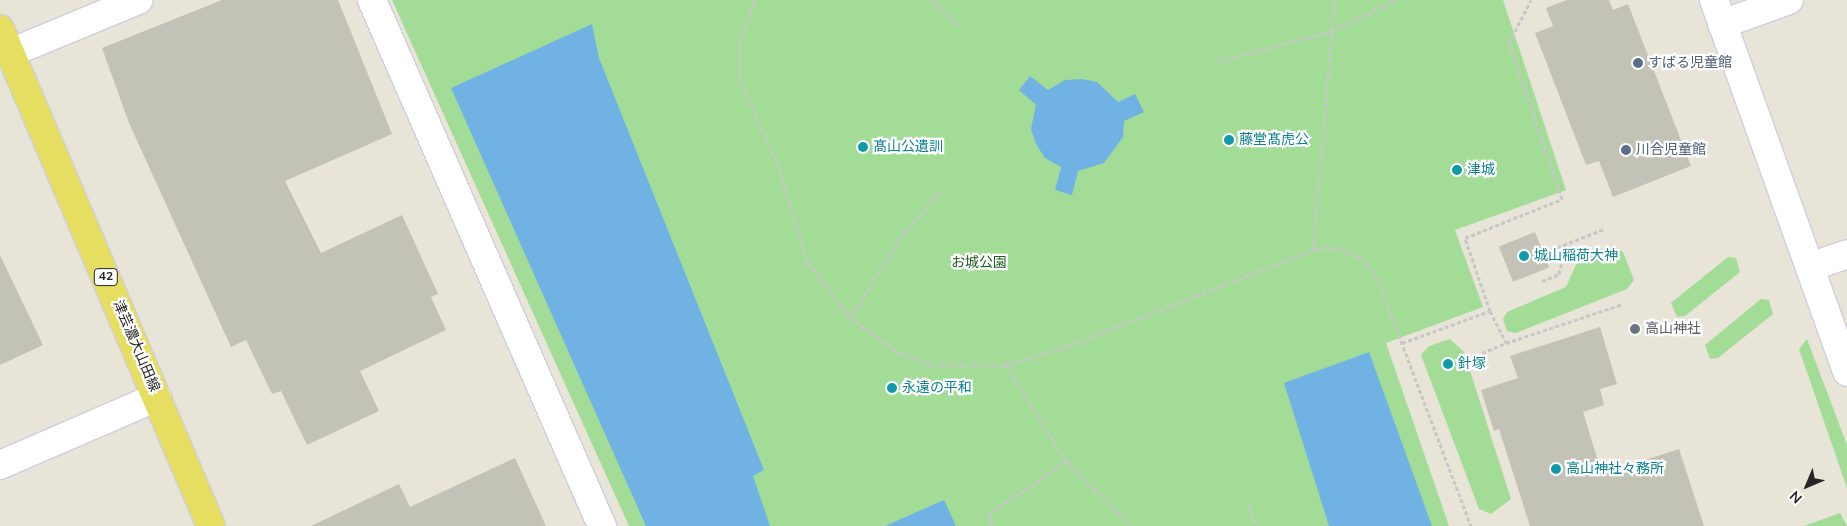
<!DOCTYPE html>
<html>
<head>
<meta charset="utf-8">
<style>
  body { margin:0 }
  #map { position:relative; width:1847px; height:526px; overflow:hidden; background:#e8e4d8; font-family:"Nunito Sans","Noto Sans JP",sans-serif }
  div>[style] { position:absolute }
  .green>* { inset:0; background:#a3dc97 }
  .water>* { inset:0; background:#71b2e5 }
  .building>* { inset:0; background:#c3c2b7; transform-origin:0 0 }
  .path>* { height:3px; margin-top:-1.5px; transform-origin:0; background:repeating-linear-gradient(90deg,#c7c7c7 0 4px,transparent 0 6.5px) }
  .roads { filter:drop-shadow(1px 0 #cecedf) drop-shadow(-1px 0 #cecedf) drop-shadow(0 1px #cecedf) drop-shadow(0 -1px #cecedf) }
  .minor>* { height:28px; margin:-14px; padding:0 14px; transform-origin:14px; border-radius:14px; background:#fff }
  .major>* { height:28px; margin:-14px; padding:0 14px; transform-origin:14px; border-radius:14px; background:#e6de60 }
  .dots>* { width:14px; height:14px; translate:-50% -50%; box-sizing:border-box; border:2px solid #fff; border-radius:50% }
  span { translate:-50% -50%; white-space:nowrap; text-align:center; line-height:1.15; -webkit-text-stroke:4.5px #fff; paint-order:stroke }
  .shield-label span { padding:1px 4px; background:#fff; border:1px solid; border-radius:4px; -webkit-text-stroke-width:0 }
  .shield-label { font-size:12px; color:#262626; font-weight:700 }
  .service-label { font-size:14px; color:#4e5e75 }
  .left { translate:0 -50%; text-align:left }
  .culture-label { font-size:14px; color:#0d838f }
  .park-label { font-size:14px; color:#1f5d1d }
  .worship-label { font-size:14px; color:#5b616d }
  .street-label { font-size:14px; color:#262626 }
  .north { position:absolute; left:1782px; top:461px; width:50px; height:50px; -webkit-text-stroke:4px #fff; paint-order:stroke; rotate:225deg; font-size:14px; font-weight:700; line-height:20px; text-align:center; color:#262626 }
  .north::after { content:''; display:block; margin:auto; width:18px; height:22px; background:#262626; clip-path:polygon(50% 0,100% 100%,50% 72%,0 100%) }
</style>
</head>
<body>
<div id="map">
  <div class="green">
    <i style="clip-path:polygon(392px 0,1503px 0,1566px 190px,1455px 230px,1483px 307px,1386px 343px,1449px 526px,629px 526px)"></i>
    <i style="clip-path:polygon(1612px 245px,1623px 252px,1634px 280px,1627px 289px,1516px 333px,1507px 331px,1503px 319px,1507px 312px,1566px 287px,1579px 258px)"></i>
    <i style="clip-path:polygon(1728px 257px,1736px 258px,1740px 272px,1685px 316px,1677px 317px,1671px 303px)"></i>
    <i style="clip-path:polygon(1761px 299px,1769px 300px,1773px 314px,1718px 358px,1710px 359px,1705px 345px)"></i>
    <i style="clip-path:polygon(1450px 339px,1464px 352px,1511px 499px,1491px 514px,1479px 509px,1421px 355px,1429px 346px)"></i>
    <i style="clip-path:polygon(1807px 339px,1847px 445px,1847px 488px,1799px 349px)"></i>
    <i style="clip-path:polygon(1840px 513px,1847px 526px,1804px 526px)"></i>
  </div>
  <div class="water">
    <i style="clip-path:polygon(592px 24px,599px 58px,764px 470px,753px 476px,770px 526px,646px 526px,451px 88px)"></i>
    <i style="clip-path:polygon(1030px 76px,1048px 90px,1065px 80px,1082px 79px,1097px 82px,1118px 102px,1135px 94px,1144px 112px,1124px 121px,1123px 137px,1104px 163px,1078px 171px,1072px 195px,1055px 190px,1061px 167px,1045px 158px,1036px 144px,1031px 129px,1036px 105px,1019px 90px)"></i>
    <i style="clip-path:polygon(1369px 352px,1432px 526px,1329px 526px,1284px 383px)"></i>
    <i style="clip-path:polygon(944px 500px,956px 526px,885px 526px)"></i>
  </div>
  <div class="building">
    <i style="clip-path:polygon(222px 0,338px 0,392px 134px,285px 181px,321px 253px,402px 215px,438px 294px,431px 297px,446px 330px,360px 371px,379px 411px,307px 445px,281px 391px,272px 394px,246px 340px,231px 347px,129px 123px,102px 48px)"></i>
    <i style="clip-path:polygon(1567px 0,1609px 0,1613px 10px,1628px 4px,1691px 166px,1613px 197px,1599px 161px,1586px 165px,1535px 33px,1553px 26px,1546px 8px)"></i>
    <i style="left:1535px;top:232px;width:38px;height:39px;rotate:68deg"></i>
    <i style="clip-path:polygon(0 255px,43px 345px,0 365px)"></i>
    <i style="clip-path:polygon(1600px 327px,1617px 384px,1600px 389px,1604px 405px,1583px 412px,1602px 474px,1679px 449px,1704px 526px,1530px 526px,1499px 429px,1494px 431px,1481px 390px,1518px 378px,1510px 356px)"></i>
    <i style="clip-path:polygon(515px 458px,546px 526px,311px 526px,399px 484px,410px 507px)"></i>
  </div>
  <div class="path">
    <i style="left:755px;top:0;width:41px;rotate:111.5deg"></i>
    <i style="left:740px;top:38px;width:42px;rotate:90deg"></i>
    <i style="left:740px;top:80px;width:94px;rotate:66.2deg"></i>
    <i style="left:778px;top:166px;width:102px;rotate:72.8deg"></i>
    <i style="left:808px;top:263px;width:69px;rotate:52.6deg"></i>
    <i style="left:850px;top:318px;width:58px;rotate:35.9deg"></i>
    <i style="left:897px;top:352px;width:38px;rotate:20deg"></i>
    <i style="left:933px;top:365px;width:73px"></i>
    <i style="left:1006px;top:365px;width:59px;rotate:-16.6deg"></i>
    <i style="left:1063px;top:348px;width:269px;rotate:-21.4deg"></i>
    <i style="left:1313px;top:250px;width:19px;rotate:-9deg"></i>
    <i style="left:1332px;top:247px;width:33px;rotate:20deg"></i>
    <i style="left:1363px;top:258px;width:27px;rotate:56deg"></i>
    <i style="left:1378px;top:280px;width:263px;rotate:69.3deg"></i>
    <i style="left:932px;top:0;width:36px;rotate:44deg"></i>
    <i style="left:1218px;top:61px;width:118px;rotate:-14.7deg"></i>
    <i style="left:1332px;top:31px;width:71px;rotate:-25.8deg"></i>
    <i style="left:1313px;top:250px;width:251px;rotate:-85deg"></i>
    <i style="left:1551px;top:250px;width:57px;rotate:-21.6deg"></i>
    <i style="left:1542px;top:281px;width:18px;rotate:-22deg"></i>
    <i style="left:1559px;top:274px;width:31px;rotate:-75deg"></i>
    <i style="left:1490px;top:311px;width:36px;rotate:63deg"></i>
    <i style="left:1506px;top:343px;width:123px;rotate:-18.4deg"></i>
    <i style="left:850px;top:318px;width:99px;rotate:-57.8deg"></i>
    <i style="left:903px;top:234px;width:55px;rotate:-48.7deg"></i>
    <i style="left:1402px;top:343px;width:94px;rotate:-20deg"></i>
    <i style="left:1490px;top:311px;width:77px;rotate:-108.9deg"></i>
    <i style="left:1465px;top:238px;width:105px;rotate:-21.9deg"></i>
    <i style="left:1562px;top:199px;width:165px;rotate:-108.8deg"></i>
    <i style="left:1509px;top:43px;width:48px;rotate:-62.9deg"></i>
    <i style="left:1482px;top:353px;width:26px;rotate:-23deg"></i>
    <i style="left:1006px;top:365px;width:113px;rotate:58deg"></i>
    <i style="left:1066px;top:461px;width:93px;rotate:44.6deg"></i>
    <i style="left:1247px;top:502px;width:26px;rotate:69deg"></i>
    <i style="left:992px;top:526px;width:12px;rotate:-110deg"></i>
    <i style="left:988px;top:515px;width:95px;rotate:-34.7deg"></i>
  </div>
  <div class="roads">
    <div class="minor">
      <i style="left:372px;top:0;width:574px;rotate:66.38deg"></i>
      <i style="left:1714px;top:0;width:395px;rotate:70.3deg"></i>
      <i style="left:1722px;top:24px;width:71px;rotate:-19.7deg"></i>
      <i style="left:10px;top:53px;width:139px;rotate:-22.5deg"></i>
      <i style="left:1810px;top:267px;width:39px;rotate:-19deg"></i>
      <i style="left:0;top:465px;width:171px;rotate:-23.4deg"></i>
    </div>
    <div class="major">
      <i style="left:0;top:29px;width:540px;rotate:67deg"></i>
    </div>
  </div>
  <div class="dots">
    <i style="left:1638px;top:63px;background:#5c6f8a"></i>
    <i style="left:1229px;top:140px;background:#0f9aa8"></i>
    <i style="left:863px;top:147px;background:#0f9aa8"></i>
    <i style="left:1626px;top:150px;background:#5c6f8a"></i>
    <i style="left:1457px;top:170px;background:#0f9aa8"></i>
    <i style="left:1524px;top:256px;background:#0f9aa8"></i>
    <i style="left:1635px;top:329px;background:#6b7280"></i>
    <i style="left:1448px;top:364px;background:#0f9aa8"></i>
    <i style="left:892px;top:388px;background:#0f9aa8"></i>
    <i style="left:1556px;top:469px;background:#0f9aa8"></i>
  </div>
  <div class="shield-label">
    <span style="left:106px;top:277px">42</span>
  </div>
  <div class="service-label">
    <span class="left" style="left:1648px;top:63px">すばる児童館</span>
    <span class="left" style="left:1636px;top:150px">川合児童館</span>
  </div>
  <div class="culture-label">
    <span class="left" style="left:1239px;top:140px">藤堂髙虎公</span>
    <span class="left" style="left:873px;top:147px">髙山公遺訓</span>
    <span class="left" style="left:1467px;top:170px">津城</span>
    <span class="left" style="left:1534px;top:256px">城山稲荷大神</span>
    <span class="left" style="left:1458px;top:364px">針塚</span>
    <span class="left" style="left:902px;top:388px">永遠の平和</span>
    <span class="left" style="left:1566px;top:469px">高山神社々務所</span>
  </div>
  <div class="park-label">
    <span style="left:979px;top:263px">お城公園</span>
  </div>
  <div class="worship-label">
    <span class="left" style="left:1645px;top:329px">高山神社</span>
  </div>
  <div class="street-label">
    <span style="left:136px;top:346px;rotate:67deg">津芸濃大山田線</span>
  </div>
  <div class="north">N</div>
</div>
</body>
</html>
